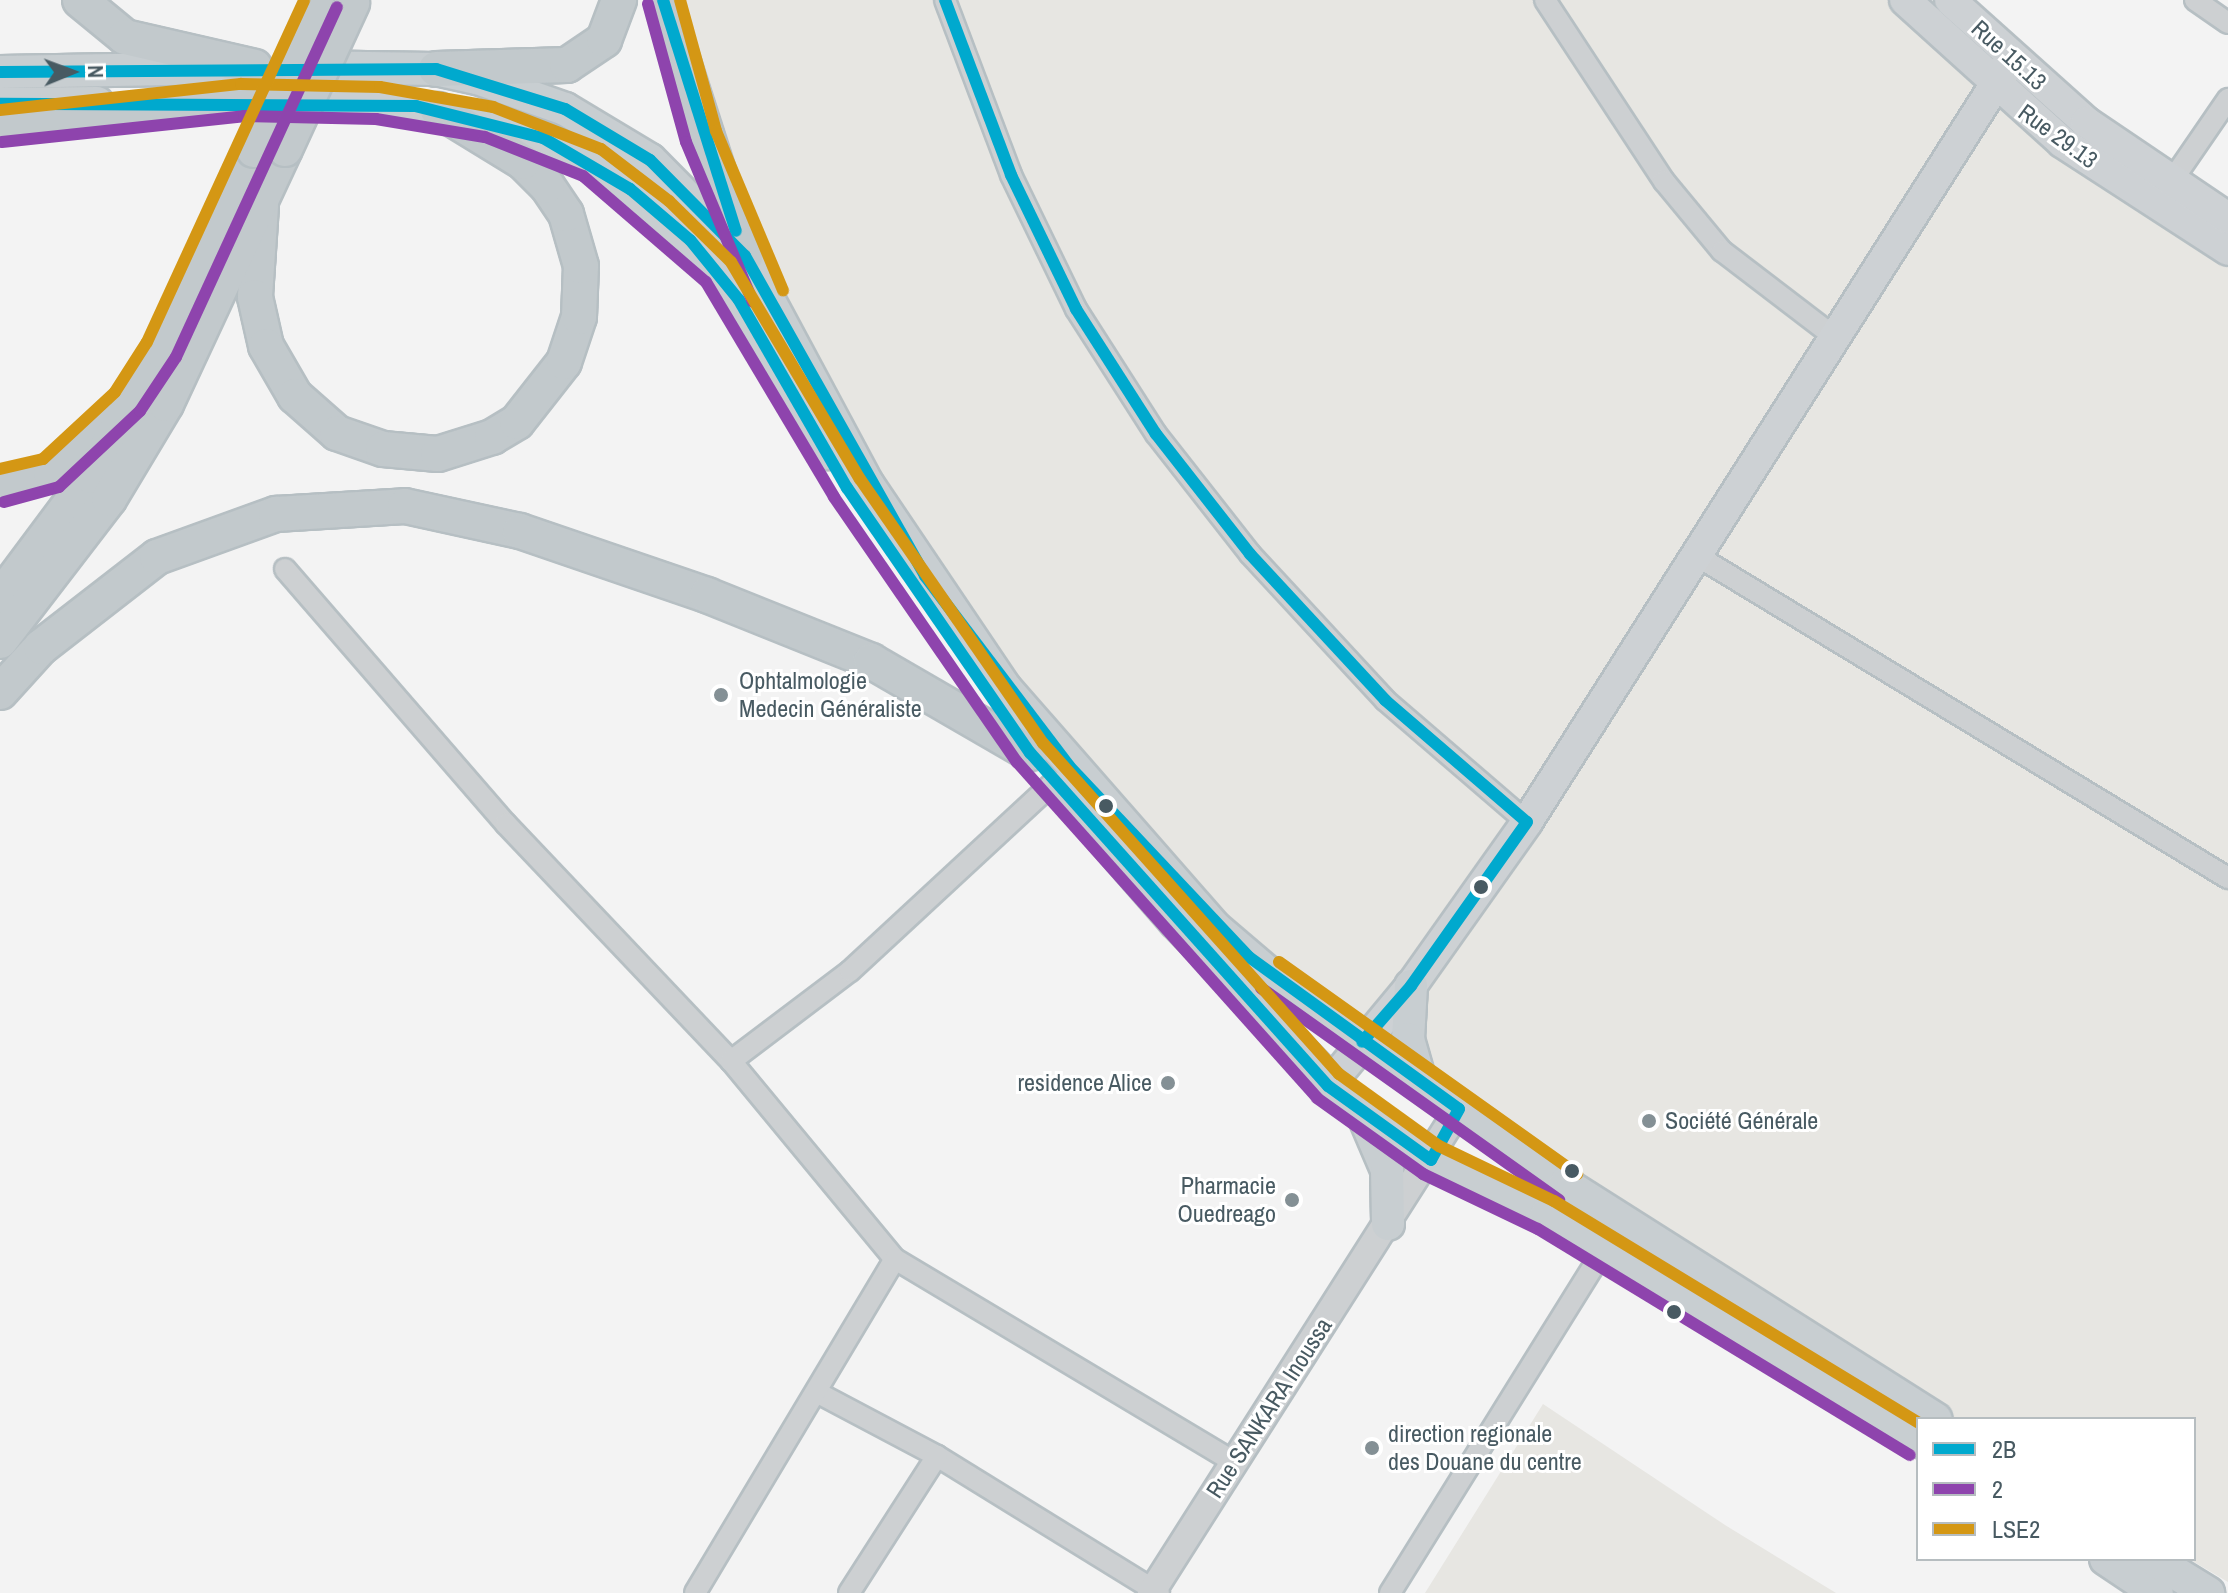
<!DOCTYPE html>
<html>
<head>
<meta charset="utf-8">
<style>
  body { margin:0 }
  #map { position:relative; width:2228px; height:1593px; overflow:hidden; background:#f3f3f3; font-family:"Archivo Narrow",sans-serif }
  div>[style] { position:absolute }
  .commercial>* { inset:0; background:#e7e6e2 }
  .roads { filter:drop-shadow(2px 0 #b6bfc3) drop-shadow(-2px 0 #b6bfc3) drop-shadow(0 2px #b6bfc3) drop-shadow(0 -2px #b6bfc3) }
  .minor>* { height:20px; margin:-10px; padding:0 10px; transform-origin:10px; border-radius:10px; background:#cdd0d2 }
  .tertiary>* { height:26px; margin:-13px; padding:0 13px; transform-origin:13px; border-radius:13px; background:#cdd0d2 }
  .secondary>* { height:30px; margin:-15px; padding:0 15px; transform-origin:15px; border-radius:15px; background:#cdd1d4 }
  .primary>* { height:32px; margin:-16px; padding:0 16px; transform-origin:16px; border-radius:16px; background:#c8ced1 }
  .trunk>* { height:34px; margin:-17px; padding:0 17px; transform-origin:17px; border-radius:17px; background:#c2c9cc }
  .bridges { filter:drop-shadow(2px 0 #b6bfc3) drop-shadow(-2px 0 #b6bfc3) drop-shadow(0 2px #b6bfc3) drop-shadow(0 -2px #b6bfc3) }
  .trunk-bridge>* { height:34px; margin:-17px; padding:0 17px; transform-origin:17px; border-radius:17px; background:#c2c9cc }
  .bus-1>* { height:12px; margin:-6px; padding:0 6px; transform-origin:6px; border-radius:6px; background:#00a9ce }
  .bus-2>* { height:12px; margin:-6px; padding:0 6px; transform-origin:6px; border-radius:6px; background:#8e44ad }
  .bus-3>* { height:12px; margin:-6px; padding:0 6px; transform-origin:6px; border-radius:6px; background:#d49714 }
  .dots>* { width:22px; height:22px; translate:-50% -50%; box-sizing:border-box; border:4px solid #fff; border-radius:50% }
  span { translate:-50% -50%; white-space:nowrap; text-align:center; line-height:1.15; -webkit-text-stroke:6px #fff; paint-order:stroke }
  .street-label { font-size:24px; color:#485a62 }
  .poi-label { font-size:24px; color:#485a62 }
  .left { translate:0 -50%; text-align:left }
  .right { translate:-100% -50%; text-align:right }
  .legend { position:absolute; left:1916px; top:1417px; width:280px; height:144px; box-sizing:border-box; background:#fff; border:2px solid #b6bdc0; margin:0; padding:10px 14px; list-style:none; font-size:24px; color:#485a62 }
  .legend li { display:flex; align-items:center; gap:16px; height:40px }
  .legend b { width:40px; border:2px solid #b6bdc0 }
  .north { position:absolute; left:32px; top:32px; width:80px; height:80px; -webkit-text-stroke:6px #fff; paint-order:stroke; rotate:89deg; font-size:22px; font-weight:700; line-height:32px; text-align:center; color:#485a62 }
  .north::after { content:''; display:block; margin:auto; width:28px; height:36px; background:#485a62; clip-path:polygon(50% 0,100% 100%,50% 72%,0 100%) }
</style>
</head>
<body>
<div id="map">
  <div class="commercial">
    <i style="clip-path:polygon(667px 0,1905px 0,1992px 86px,2228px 249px,2228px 1582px,2189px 1559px,2194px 1419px,1949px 1419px,1281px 984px,1005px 688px,781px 321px)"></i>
    <i style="clip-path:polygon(1543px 1404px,1725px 1525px,1836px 1593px,1425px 1593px)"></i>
  </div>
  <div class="roads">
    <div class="minor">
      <i style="left:945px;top:0;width:187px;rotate:69.3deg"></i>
      <i style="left:1011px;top:175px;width:149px;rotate:64.1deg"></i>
      <i style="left:1076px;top:309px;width:148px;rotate:57.4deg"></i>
      <i style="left:1156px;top:434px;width:152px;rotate:51.9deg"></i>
      <i style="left:1250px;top:554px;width:199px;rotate:47.2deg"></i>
      <i style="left:1385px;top:700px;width:187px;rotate:40.7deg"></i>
      <i style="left:1545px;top:0;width:217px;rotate:56.7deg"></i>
      <i style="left:1664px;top:181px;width:91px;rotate:50.4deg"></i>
      <i style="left:1722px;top:251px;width:138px;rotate:37.4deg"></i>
      <i style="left:2195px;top:0;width:40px;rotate:34.9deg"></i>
      <i style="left:2171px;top:182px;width:101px;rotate:-55.5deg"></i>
      <i style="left:1694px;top:554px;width:625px;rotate:31.25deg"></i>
      <i style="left:285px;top:569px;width:337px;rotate:49.1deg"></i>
      <i style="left:506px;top:824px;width:327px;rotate:46.5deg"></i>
      <i style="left:731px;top:1061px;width:257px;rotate:50.4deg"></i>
      <i style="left:895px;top:1259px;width:395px;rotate:30.9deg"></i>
      <i style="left:731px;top:1061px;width:149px;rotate:-37.1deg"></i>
      <i style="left:850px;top:971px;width:278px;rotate:-42.8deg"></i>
      <i style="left:820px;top:1394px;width:132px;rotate:27.9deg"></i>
      <i style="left:937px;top:1456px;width:261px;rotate:31.7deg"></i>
      <i style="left:695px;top:1593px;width:389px;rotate:-59.1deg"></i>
      <i style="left:849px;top:1593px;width:163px;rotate:-57.3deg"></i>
      <i style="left:1390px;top:1593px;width:405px;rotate:-58.1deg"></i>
    </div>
    <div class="tertiary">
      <i style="left:1151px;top:1593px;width:574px;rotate:-57.53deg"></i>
    </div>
    <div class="secondary">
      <i style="left:1905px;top:0;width:212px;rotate:42.1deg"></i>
      <i style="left:2062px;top:142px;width:198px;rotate:33deg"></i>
      <i style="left:1950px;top:0;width:183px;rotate:41.9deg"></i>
      <i style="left:2086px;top:122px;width:171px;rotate:34.1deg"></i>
      <i style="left:1328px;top:1086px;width:130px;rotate:-50.3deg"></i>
      <i style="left:1411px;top:986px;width:201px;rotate:-54.7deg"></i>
      <i style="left:1527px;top:822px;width:903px;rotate:-57.58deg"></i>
    </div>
    <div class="primary">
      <i style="left:298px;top:67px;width:138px;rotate:0.8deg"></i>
      <i style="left:436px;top:69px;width:42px;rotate:12.4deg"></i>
      <i style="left:477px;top:78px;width:93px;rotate:19.4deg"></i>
      <i style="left:565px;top:109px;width:99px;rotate:31deg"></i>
      <i style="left:650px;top:160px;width:135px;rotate:45.3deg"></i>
      <i style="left:745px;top:256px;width:260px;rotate:61.8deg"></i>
      <i style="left:868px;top:485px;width:245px;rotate:56deg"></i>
      <i style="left:1005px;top:688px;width:316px;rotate:48.8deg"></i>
      <i style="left:1213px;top:926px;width:89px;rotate:40.5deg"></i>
      <i style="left:1281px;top:984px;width:347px;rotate:35.2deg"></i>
      <i style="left:1565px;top:1184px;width:439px;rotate:32.4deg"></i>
      <i style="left:0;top:72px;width:227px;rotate:-1deg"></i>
      <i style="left:284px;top:101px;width:154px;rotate:3.3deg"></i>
      <i style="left:438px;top:110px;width:109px;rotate:14.9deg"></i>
      <i style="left:543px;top:138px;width:54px;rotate:26.6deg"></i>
      <i style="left:591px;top:162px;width:84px;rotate:36.7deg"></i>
      <i style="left:658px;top:212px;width:86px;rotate:44.5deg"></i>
      <i style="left:719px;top:272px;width:211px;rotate:59.2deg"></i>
      <i style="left:0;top:104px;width:97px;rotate:-0.6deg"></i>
      <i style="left:1061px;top:790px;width:174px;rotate:49deg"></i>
      <i style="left:1175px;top:921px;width:272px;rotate:45.9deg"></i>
      <i style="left:1364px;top:1116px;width:80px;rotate:33.3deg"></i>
      <i style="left:1431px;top:1160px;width:127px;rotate:25.6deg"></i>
      <i style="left:1546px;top:1215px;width:435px;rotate:31.3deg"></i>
      <i style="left:1411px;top:986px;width:53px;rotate:93.2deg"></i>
      <i style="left:1408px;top:1039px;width:48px;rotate:74.2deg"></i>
      <i style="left:1364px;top:1116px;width:59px;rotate:66.9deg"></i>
      <i style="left:1387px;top:1170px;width:54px;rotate:88.9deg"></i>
      <i style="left:2106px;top:1559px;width:61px;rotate:33.7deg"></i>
      <i style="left:2153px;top:1559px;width:65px;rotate:31.7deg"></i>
    </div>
    <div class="trunk">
      <i style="left:80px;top:0;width:58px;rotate:39.4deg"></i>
      <i style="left:125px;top:37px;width:133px;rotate:13deg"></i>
      <i style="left:663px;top:0;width:269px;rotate:72.2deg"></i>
      <i style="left:436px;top:69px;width:131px;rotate:-1.7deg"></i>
      <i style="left:567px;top:65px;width:45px;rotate:-34deg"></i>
      <i style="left:604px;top:40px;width:43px;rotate:-69.4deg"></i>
      <i style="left:0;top:126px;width:244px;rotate:-6.1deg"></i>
      <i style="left:261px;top:206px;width:91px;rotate:93.8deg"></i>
      <i style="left:255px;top:297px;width:50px;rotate:77.3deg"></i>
      <i style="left:266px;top:346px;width:58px;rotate:59.9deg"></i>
      <i style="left:295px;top:396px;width:56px;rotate:41.4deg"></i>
      <i style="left:337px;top:433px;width:49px;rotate:19.2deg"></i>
      <i style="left:383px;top:449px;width:55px;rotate:5.2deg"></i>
      <i style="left:438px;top:454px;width:57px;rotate:-17.5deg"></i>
      <i style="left:492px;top:437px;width:29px;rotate:-31deg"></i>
      <i style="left:517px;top:422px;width:76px;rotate:-51.9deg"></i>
      <i style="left:564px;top:362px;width:47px;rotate:-71.6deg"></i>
      <i style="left:579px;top:317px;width:51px;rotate:-87.8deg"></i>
      <i style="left:581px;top:266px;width:54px;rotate:-106.1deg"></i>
      <i style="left:566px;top:214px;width:34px;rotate:-124deg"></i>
      <i style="left:547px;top:186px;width:34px;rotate:-135deg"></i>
      <i style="left:523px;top:162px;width:100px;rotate:-148.5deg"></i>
      <i style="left:0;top:486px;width:53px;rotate:-14.3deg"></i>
      <i style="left:51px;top:473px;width:78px;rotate:-41.9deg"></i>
      <i style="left:0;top:598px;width:152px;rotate:-53.3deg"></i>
      <i style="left:91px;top:476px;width:144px;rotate:-60.9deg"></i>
      <i style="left:161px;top:350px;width:221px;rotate:-65.1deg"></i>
      <i style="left:0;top:641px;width:179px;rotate:-52.5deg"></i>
      <i style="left:109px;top:499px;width:111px;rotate:-59deg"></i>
      <i style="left:166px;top:404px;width:281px;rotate:-65deg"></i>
      <i style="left:0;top:692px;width:61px;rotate:-47.7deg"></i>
      <i style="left:41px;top:647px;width:147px;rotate:-37.8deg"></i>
      <i style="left:157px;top:557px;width:127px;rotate:-19.9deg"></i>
      <i style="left:276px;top:514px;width:129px;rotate:-3.5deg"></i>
      <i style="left:405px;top:506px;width:118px;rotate:12.3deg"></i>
      <i style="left:520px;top:531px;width:198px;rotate:18.9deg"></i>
      <i style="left:707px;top:595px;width:177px;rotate:21.9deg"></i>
      <i style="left:871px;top:661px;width:184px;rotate:30.1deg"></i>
    </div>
  </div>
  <div class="bridges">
    <div class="trunk-bridge">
      <i style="left:285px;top:149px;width:161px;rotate:-65.3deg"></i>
      <i style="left:254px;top:150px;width:156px;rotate:-65.7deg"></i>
    </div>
  </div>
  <div class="bus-1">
    <i style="left:663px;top:0;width:242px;rotate:72.5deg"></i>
    <i style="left:945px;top:0;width:187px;rotate:69.3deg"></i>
    <i style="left:1011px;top:175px;width:149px;rotate:64.1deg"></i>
    <i style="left:1076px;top:309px;width:148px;rotate:57.4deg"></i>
    <i style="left:1156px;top:434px;width:152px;rotate:51.9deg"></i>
    <i style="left:1250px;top:554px;width:199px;rotate:47.2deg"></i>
    <i style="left:1385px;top:700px;width:187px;rotate:40.7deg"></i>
    <i style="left:1527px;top:822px;width:201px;rotate:125.3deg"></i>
    <i style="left:1411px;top:986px;width:74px;rotate:131.2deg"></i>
    <i style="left:0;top:72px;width:436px;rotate:-0.4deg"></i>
    <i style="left:436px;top:69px;width:135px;rotate:17.2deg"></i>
    <i style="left:565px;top:109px;width:99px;rotate:31deg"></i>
    <i style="left:650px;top:160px;width:135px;rotate:45.3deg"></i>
    <i style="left:745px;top:256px;width:367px;rotate:60.6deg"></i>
    <i style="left:925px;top:576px;width:238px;rotate:52.8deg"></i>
    <i style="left:1069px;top:766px;width:262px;rotate:46.7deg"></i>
    <i style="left:1249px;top:957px;width:259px;rotate:35.9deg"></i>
    <i style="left:1459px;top:1109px;width:58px;rotate:118.8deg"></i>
    <i style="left:1431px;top:1160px;width:127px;rotate:-144.3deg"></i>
    <i style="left:1328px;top:1086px;width:447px;rotate:-131.8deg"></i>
    <i style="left:1030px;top:753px;width:322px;rotate:-124.6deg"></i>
    <i style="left:847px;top:488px;width:217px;rotate:-119.9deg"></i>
    <i style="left:739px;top:300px;width:77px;rotate:-129.2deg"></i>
    <i style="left:690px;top:240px;width:79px;rotate:-139.6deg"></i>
    <i style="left:630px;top:189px;width:101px;rotate:-149.6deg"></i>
    <i style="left:543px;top:138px;width:131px;rotate:-165.9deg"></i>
    <i style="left:416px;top:106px;width:416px;rotate:-179.7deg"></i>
  </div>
  <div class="bus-2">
    <i style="left:648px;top:4px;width:143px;rotate:74.6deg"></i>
    <i style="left:686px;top:142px;width:173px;rotate:67.3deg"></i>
    <i style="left:2px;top:142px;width:243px;rotate:-6.1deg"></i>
    <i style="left:244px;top:116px;width:132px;rotate:1.3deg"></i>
    <i style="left:376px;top:119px;width:110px;rotate:9.4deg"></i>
    <i style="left:485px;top:137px;width:105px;rotate:21.7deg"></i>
    <i style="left:583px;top:176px;width:162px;rotate:40.8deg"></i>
    <i style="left:706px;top:282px;width:250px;rotate:59.2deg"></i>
    <i style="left:834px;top:497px;width:322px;rotate:55.4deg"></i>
    <i style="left:1017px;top:762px;width:450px;rotate:48.2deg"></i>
    <i style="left:1317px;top:1098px;width:130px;rotate:35.6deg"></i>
    <i style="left:1423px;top:1174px;width:127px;rotate:25.6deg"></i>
    <i style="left:1538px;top:1229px;width:435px;rotate:31.3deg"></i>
    <i style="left:4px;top:502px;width:57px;rotate:-15.3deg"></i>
    <i style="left:59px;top:487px;width:111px;rotate:-43.2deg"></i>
    <i style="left:140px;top:411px;width:65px;rotate:-56.3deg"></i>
    <i style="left:176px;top:357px;width:385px;rotate:-65.3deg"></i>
    <i style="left:1261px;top:988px;width:366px;rotate:35.4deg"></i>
  </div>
  <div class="bus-3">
    <i style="left:680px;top:0;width:136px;rotate:74.6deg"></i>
    <i style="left:716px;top:131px;width:173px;rotate:67.2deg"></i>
    <i style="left:0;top:110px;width:242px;rotate:-6.2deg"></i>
    <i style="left:241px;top:84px;width:139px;rotate:1.2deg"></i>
    <i style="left:380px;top:87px;width:115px;rotate:10deg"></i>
    <i style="left:493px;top:107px;width:116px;rotate:21.3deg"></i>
    <i style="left:601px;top:149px;width:86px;rotate:37.4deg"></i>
    <i style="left:669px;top:201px;width:87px;rotate:44.5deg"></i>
    <i style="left:731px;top:262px;width:252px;rotate:59.3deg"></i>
    <i style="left:860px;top:479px;width:321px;rotate:55.3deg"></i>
    <i style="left:1043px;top:743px;width:444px;rotate:48.2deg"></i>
    <i style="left:1339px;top:1074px;width:123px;rotate:35.8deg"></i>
    <i style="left:1439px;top:1146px;width:127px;rotate:25.6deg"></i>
    <i style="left:1554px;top:1201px;width:426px;rotate:31.3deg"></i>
    <i style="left:0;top:469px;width:44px;rotate:-13.1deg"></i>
    <i style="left:43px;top:459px;width:98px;rotate:-42.9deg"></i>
    <i style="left:115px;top:392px;width:59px;rotate:-57.4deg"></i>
    <i style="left:147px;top:342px;width:376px;rotate:-65.3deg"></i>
    <i style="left:1279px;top:962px;width:366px;rotate:35.4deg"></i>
  </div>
  <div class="dots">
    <i style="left:721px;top:695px;background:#849095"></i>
    <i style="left:1106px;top:806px;background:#485a62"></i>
    <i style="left:1481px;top:887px;background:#485a62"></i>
    <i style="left:1168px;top:1083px;background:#849095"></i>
    <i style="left:1649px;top:1121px;background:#849095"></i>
    <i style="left:1572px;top:1171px;background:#485a62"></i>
    <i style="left:1292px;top:1200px;background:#849095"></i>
    <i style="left:1674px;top:1312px;background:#485a62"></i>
    <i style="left:1372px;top:1448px;background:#849095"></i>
  </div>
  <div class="street-label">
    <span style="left:2009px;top:55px;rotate:42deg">Rue 15.13</span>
    <span style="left:2058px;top:136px;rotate:36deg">Rue 29.13</span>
    <span style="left:1269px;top:1408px;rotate:-57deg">Rue SANKARA Inoussa</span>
  </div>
  <div class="poi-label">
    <span class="left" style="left:739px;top:695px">Ophtalmologie<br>Medecin Généraliste</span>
    <span class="right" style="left:1152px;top:1083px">residence Alice</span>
    <span class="left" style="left:1665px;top:1121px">Société Générale</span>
    <span class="right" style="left:1276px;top:1200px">Pharmacie<br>Ouedreago</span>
    <span class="left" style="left:1388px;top:1448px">direction regionale<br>des Douane du centre</span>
  </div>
  <ul class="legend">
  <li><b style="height:10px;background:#00a9ce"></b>2B</li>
  <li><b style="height:10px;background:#8e44ad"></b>2</li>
  <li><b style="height:10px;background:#d49714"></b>LSE2</li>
  </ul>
  <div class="north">N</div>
</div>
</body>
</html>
